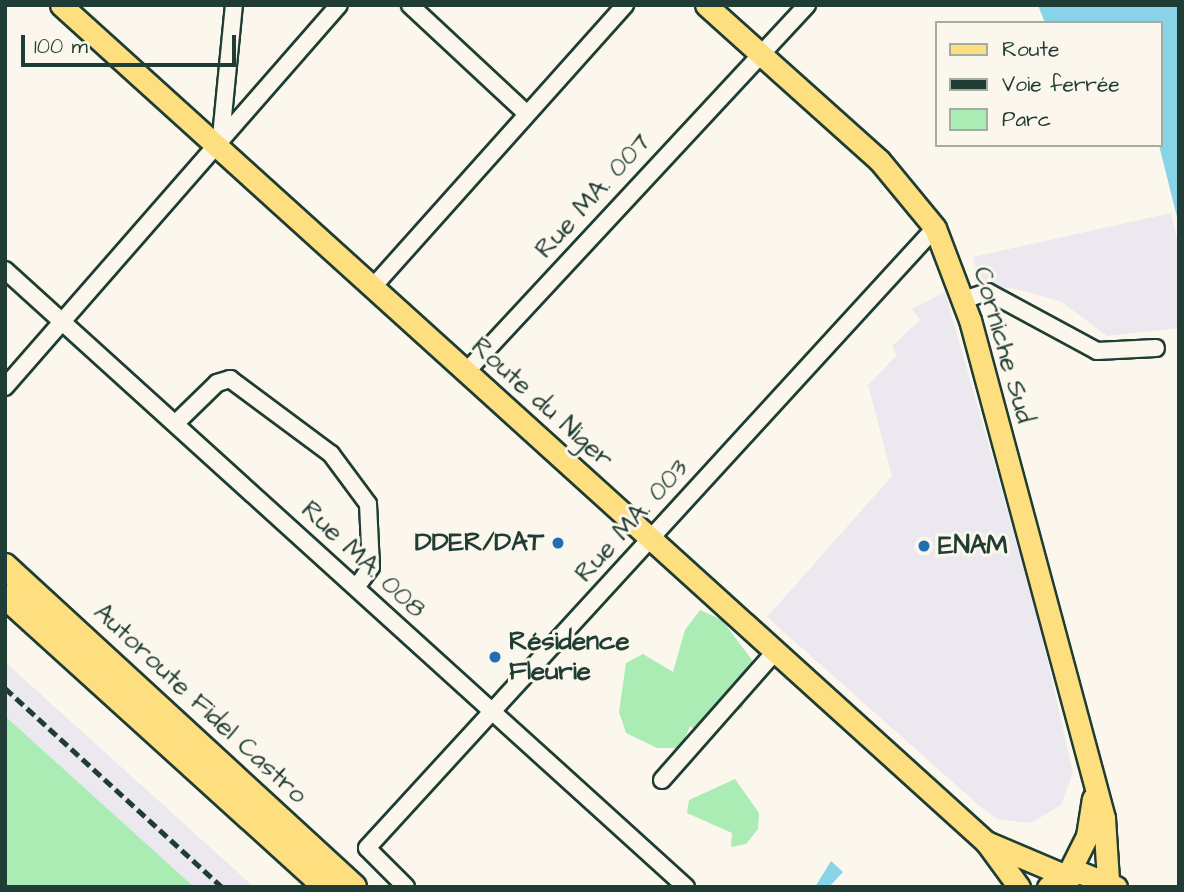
<!DOCTYPE html>
<html>
<head>
<meta charset="utf-8">
<style>
  body { margin:0 }
  #map { position:relative; width:1184px; height:892px; overflow:hidden; background:#fbf7ec; font-family:"Architects Daughter",sans-serif }
  div>[style] { position:absolute }
  .built>* { inset:0; background:#ebe8ef }
  .green>* { inset:0; background:#abecb4 }
  .water>* { inset:0; background:#89d3e9 }
  .roads { filter:drop-shadow(2px 0 #1f3d34) drop-shadow(-2px 0 #1f3d34) drop-shadow(0 2px #1f3d34) drop-shadow(0 -2px #1f3d34) }
  .minor>* { height:16px; margin:-8px; padding:0 8px; transform-origin:8px; border-radius:8px; background:#fbf7ec }
  .major>* { height:21px; margin:-10.5px; padding:0 10.5px; transform-origin:10.5px; border-radius:10.5px; background:#fddf80 }
  .highway>* { height:24px; margin:-12px; padding:0 12px; transform-origin:12px; border-radius:12px; background:#fddf80 }
  .rail>* { height:4.5px; margin-top:-2.25px; transform-origin:0; background:repeating-linear-gradient(90deg,#1f3d34 0 10px,transparent 0 15px) }
  .dots>* { width:19px; height:19px; translate:-50% -50%; box-sizing:border-box; border:4px solid #fbf7ec; border-radius:50% }
  span { translate:-50% -50%; white-space:nowrap; text-align:center; line-height:1.15; -webkit-text-stroke:6px #fbf7ec; paint-order:stroke }
  .street-label { font-size:26px; color:#1f3d34 }
  .poi-label { font-size:26px; color:#1f3d34; font-weight:700 }
  .right { translate:-100% -50%; text-align:right }
  .left { translate:0 -50%; text-align:left }
  .frame { position:absolute; inset:0; border:7px solid #1f3d34; pointer-events:none }
  .legend { position:absolute; left:935px; top:21px; width:228px; height:126px; box-sizing:border-box; background:#fbf7ec; border:2px solid #a3ada2; margin:0; padding:9px 12px; list-style:none; font-size:21px; color:#1f3d34 }
  .legend li { display:flex; align-items:center; gap:14px; height:35px }
  .legend b { width:35px; border:2px solid #a3ada2 }
  .scale { position:absolute; left:21px; top:35px; width:215px; height:32px; box-sizing:border-box; border:4px solid #1f3d34; border-top:0; padding-left:9px; font-size:21px; line-height:24px; white-space:nowrap; color:#1f3d34; -webkit-text-stroke:5px #fbf7ec; paint-order:stroke }
</style>
</head>
<body>
<div id="map">
  <div class="built">
    <i style="clip-path:polygon(1171px 213px,1179px 246px,1179px 328px,1107px 336px,1062px 302px,1012px 288px,981px 290px,973px 257px)"></i>
    <i style="clip-path:polygon(945px 292px,1037px 614px,1073px 773px,1061px 805px,1031px 823px,997px 819px,982px 808px,767px 617px,892px 476px,868px 385px,897px 355px,892px 346px,920px 320px,912px 309px)"></i>
    <i style="clip-path:polygon(5px 662px,254px 887px,194px 887px,5px 716px)"></i>
  </div>
  <div class="green">
    <i style="clip-path:polygon(700px 610px,722px 620px,758px 668px,743px 681px,743px 707px,702px 735px,690px 726px,681px 748px,657px 748px,626px 733px,619px 712px,626px 663px,643px 654px,673px 672px,685px 630px)"></i>
    <i style="clip-path:polygon(5px 716px,194px 887px,5px 887px)"></i>
    <i style="clip-path:polygon(735px 779px,759px 813px,758px 829px,746px 844px,731px 847px,732px 833px,687px 813px,689px 800px)"></i>
  </div>
  <div class="water">
    <i style="clip-path:polygon(1038px 5px,1179px 5px,1179px 225px,1159px 145px,1161px 23px,1045px 23px)"></i>
    <i style="clip-path:polygon(831px 861px,843px 872px,829px 887px,815px 887px)"></i>
  </div>
  <div class="roads">
    <div class="minor">
      <i style="left:410px;top:5px;width:158px;rotate:43deg"></i>
      <i style="left:220px;top:147px;width:143px;rotate:-84.4deg"></i>
      <i style="left:5px;top:270px;width:919px;rotate:42.18deg"></i>
      <i style="left:372px;top:288px;width:380px;rotate:-48.2deg"></i>
      <i style="left:963px;top:300px;width:26px;rotate:-18deg"></i>
      <i style="left:988px;top:292px;width:124px;rotate:28.4deg"></i>
      <i style="left:1097px;top:351px;width:59px;rotate:-2.9deg"></i>
      <i style="left:466px;top:372px;width:501px;rotate:-47.1deg"></i>
      <i style="left:5px;top:387px;width:507px;rotate:-48.84deg"></i>
      <i style="left:176px;top:423px;width:57px;rotate:-44.3deg"></i>
      <i style="left:217px;top:383px;width:14px;rotate:-17deg"></i>
      <i style="left:230px;top:379px;width:126px;rotate:36.6deg"></i>
      <i style="left:331px;top:454px;width:62px;rotate:53.5deg"></i>
      <i style="left:368px;top:504px;width:63px;rotate:87.3deg"></i>
      <i style="left:371px;top:567px;width:24px;rotate:126deg"></i>
      <i style="left:662px;top:780px;width:169px;rotate:-48.6deg"></i>
      <i style="left:406px;top:887px;width:55px;rotate:-135deg"></i>
      <i style="left:367px;top:848px;width:841px;rotate:-47.51deg"></i>
    </div>
    <div class="major">
      <i style="left:61px;top:5px;width:1247px;rotate:42.14deg"></i>
      <i style="left:706px;top:5px;width:232px;rotate:41.9deg"></i>
      <i style="left:879px;top:160px;width:88px;rotate:50.5deg"></i>
      <i style="left:935px;top:228px;width:98px;rotate:69.2deg"></i>
      <i style="left:970px;top:320px;width:516px;rotate:74.94deg"></i>
      <i style="left:1104px;top:818px;width:62px;rotate:86.3deg"></i>
      <i style="left:1068px;top:874px;width:42px;rotate:-63.4deg"></i>
      <i style="left:1087px;top:836px;width:38px;rotate:-81deg"></i>
      <i style="left:1019px;top:887px;width:56px;rotate:-126.3deg"></i>
      <i style="left:986px;top:842px;width:85px;rotate:22.9deg"></i>
      <i style="left:1048px;top:887px;width:34px;rotate:-26deg"></i>
      <i style="left:1079px;top:872px;width:40px;rotate:22deg"></i>
    </div>
    <div class="highway">
      <i style="left:5px;top:566px;width:474px;rotate:42.6deg"></i>
      <i style="left:5px;top:596px;width:433px;rotate:42.2deg"></i>
    </div>
  </div>
  <div class="rail">
    <i style="left:5px;top:688px;width:294px;rotate:42.5deg"></i>
  </div>
  <div class="dots">
    <i style="left:558px;top:543px;background:#1f6fb2"></i>
    <i style="left:924px;top:546px;background:#1f6fb2"></i>
    <i style="left:495px;top:657px;background:#1f6fb2"></i>
  </div>
  <div class="street-label">
    <span style="left:593px;top:196px;rotate:-48deg">Rue MA. 007</span>
    <span style="left:1003px;top:345px;rotate:74deg">Corniche Sud</span>
    <span style="left:542px;top:403px;rotate:42deg">Route du Niger</span>
    <span style="left:632px;top:521px;rotate:-48deg">Rue MA. 003</span>
    <span style="left:363px;top:560px;rotate:43deg">Rue MA. 008</span>
    <span style="left:200px;top:704px;rotate:43deg">Autoroute Fidel Castro</span>
  </div>
  <div class="poi-label">
    <span class="right" style="left:544px;top:543px">DDER/DAT</span>
    <span class="left" style="left:938px;top:546px">ENAM</span>
    <span class="left" style="left:509px;top:657px">Résidence<br>Fleurie</span>
  </div>
  <div class="frame"></div>
  <ul class="legend">
  <li><b style="height:9px;background:#fddf80"></b>Route</li>
  <li><b style="height:9px;background:#1f3d34"></b>Voie ferrée</li>
  <li><b style="height:19px;background:#abecb4"></b>Parc</li>
  </ul>
  <div class="scale">100 m</div>
</div>
</body>
</html>
